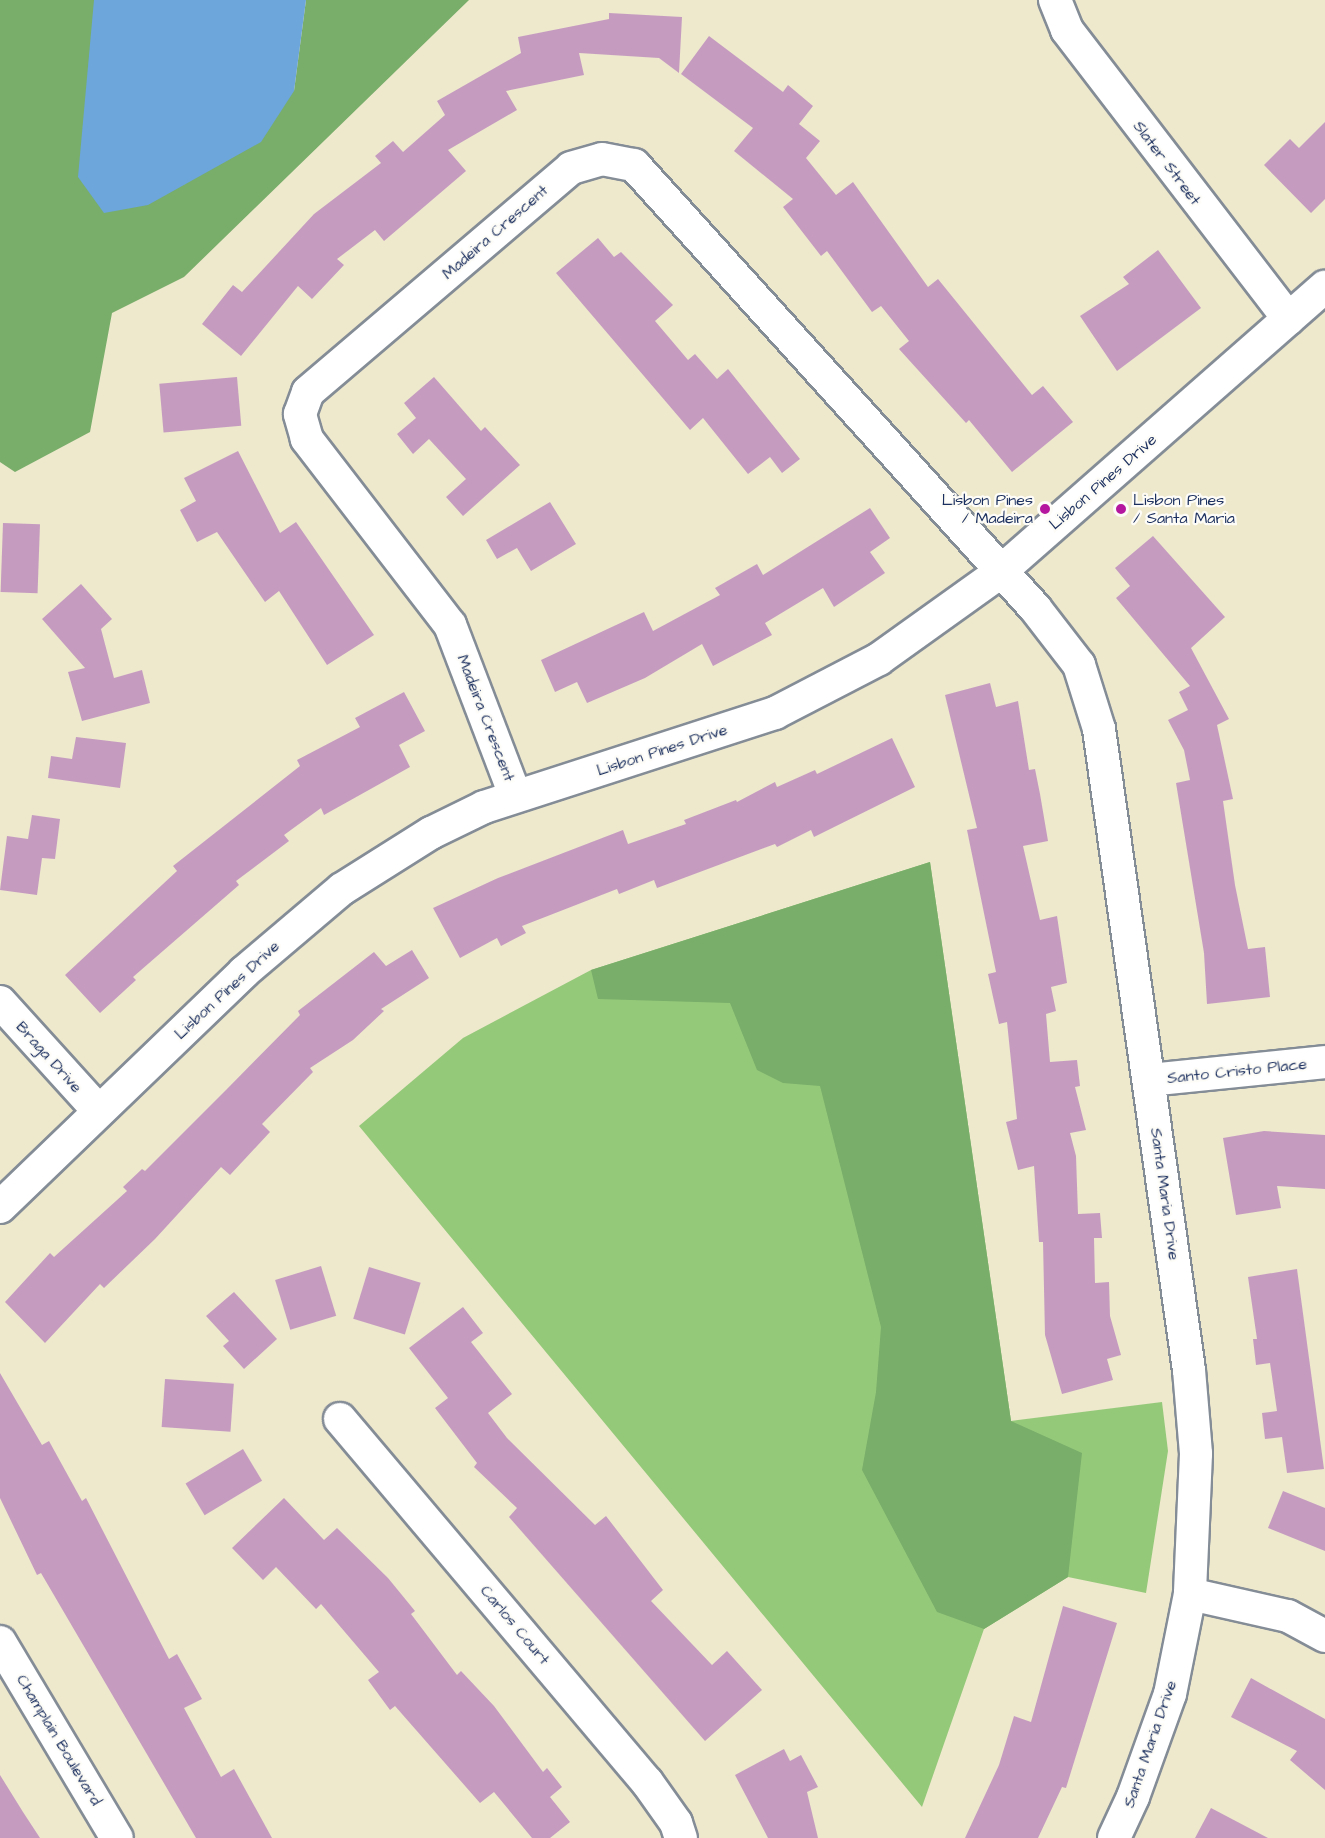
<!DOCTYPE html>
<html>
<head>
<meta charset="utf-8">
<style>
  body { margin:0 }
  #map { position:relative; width:1325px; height:1838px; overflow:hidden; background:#eee8cd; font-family:"Architects Daughter",sans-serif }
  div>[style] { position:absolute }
  .green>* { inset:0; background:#95c97a }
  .forest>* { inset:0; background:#78ad6a }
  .water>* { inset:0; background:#6ca6db }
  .building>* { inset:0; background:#c59cc0; transform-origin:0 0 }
  .roads { filter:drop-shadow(2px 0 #848c96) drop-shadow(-2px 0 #848c96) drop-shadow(0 2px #848c96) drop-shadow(0 -2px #848c96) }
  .minor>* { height:32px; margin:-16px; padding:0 16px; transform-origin:16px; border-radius:16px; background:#fff }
  .dots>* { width:16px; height:16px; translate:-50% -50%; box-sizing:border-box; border:3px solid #fdfcf7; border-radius:50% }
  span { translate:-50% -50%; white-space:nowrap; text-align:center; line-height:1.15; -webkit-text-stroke:4.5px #fdfcf7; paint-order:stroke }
  .street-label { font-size:16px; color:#1b2f5e }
  .poi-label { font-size:16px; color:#1b2f5e }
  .right { translate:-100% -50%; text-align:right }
  .left { translate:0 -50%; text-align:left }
</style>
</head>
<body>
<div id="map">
  <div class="green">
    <i style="clip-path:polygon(930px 862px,1011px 1421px,1162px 1402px,1168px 1451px,1146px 1593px,1068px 1577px,984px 1629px,922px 1807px,359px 1126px,463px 1038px,591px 970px)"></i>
  </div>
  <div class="forest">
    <i style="clip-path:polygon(0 0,94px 0,95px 5px,294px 91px,306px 0,469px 0,184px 277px,112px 313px,90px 432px,15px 472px,0 462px)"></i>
    <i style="clip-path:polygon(930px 862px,1011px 1421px,1082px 1453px,1068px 1577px,984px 1629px,937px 1612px,862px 1470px,876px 1392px,881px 1327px,820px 1086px,783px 1083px,757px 1070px,730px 1003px,598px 999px,591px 970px)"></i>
  </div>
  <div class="water">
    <i style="clip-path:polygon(94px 0,306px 0,294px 91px,261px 142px,148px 205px,104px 213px,78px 177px)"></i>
  </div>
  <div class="building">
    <i style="clip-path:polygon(609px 13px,682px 17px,679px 73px,659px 58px,579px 53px,584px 75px,506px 91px,517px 110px,448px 150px,466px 171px,384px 241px,375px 230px,337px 259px,344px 265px,312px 299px,298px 286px,241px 356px,202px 324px,233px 285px,242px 292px,314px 214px,381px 163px,375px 156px,393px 141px,403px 152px,445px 115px,437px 101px,521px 53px,518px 37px,609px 19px)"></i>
    <i style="clip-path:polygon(709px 36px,783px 92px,788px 85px,813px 106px,799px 124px,820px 141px,806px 158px,836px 195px,853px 182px,928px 287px,938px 279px,1032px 395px,1043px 386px,1073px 422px,1012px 472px,969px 420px,966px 423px,899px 349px,909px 341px,881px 306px,872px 312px,827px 251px,821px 256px,783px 207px,793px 199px,734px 151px,753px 128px,681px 74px)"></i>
    <i style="clip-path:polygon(1325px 122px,1325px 199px,1311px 213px,1264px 165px,1290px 139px,1299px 148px)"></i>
    <i style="clip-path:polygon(598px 238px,614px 257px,621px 252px,673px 305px,655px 321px,688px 360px,695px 354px,717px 379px,728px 369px,800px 459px,782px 473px,770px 457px,748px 474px,703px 418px,690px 430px,556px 273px)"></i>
    <i style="clip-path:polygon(1158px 250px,1201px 308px,1117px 371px,1080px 316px,1129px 284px,1123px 277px)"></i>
    <i style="left:237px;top:377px;width:49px;height:78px;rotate:85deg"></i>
    <i style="clip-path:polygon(434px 377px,481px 431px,485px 427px,520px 465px,463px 516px,446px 497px,466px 479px,429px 439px,413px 454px,397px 434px,416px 418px,404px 403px)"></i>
    <i style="clip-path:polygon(238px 451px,280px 533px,296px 522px,374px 635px,327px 665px,279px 591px,265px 602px,217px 532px,197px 542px,180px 510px,196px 501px,184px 478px)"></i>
    <i style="clip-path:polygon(550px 502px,576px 544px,531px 571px,517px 548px,497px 559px,486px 540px)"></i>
    <i style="clip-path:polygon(870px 508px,890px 538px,870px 552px,885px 573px,834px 607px,823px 588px,765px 623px,772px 635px,713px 666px,702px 644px,645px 678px,587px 703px,577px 682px,555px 692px,541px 660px,644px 612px,653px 631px,720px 595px,715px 588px,757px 564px,763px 575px)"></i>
    <i style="left:3px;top:523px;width:37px;height:69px;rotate:2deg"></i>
    <i style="clip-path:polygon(1153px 536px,1225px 617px,1191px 648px,1229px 719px,1217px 725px,1233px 799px,1223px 801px,1235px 885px,1248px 949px,1265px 947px,1270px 997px,1207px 1004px,1204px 953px,1176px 783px,1190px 780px,1184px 750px,1168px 720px,1188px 710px,1179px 692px,1190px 686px,1116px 598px,1130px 586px,1115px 568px)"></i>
    <i style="clip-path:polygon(81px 584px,112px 619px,101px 629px,114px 678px,142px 670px,150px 703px,82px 721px,68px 672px,85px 668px,42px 619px)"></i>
    <i style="clip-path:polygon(990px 683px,996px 707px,1018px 701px,1029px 770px,1035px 769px,1040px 794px,1048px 841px,1023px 846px,1040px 920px,1057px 916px,1067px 983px,1051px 987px,1056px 1011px,1046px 1014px,1050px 1062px,1077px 1060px,1080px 1086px,1075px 1087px,1086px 1130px,1070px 1133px,1076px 1156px,1078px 1214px,1100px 1213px,1102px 1238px,1094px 1238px,1095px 1283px,1109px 1282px,1110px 1316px,1121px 1355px,1107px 1359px,1113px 1380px,1062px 1394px,1045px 1335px,1043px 1242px,1039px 1242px,1034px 1166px,1018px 1170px,1006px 1122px,1017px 1119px,1007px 1022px,999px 1024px,988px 974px,996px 972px,967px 830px,977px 828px,945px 695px)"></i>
    <i style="clip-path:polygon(404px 692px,425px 731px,399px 745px,410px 767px,324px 815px,321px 808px,284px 835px,289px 841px,236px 881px,239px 885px,133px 977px,136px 980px,100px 1013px,65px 975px,177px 871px,173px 866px,300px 766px,297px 760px,360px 727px,355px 718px)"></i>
    <i style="clip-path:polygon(76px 737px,126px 743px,120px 788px,48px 778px,51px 756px,72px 759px)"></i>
    <i style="clip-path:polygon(892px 738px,915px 787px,814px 837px,811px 830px,777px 847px,775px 844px,657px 888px,654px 880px,619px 894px,617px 889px,522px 926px,526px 933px,501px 946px,497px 938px,460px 958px,433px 908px,498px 878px,623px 830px,628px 844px,686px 824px,684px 820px,736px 800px,737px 802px,775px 782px,777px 787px,815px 770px,817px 774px)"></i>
    <i style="clip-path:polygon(32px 815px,60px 819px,55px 859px,42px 858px,37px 895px,0 890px,7px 836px,28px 839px)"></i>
    <i style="clip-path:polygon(412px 950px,429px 978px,381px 1009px,384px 1011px,353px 1040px,310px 1068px,313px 1072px,262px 1124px,270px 1132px,230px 1175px,221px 1167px,155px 1239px,104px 1288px,100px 1284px,45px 1343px,5px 1302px,50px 1253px,54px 1257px,127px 1191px,123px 1187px,142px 1169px,145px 1171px,226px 1090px,300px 1015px,298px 1011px,374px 952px,386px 966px)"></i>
    <i style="clip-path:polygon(1264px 1131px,1325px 1135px,1325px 1189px,1277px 1186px,1281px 1208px,1236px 1215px,1223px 1138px)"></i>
    <i style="left:321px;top:1266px;width:52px;height:48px;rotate:73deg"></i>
    <i style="left:369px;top:1267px;width:54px;height:54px;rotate:17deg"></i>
    <i style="clip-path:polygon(1297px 1269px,1324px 1469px,1287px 1473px,1282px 1437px,1265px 1439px,1262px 1413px,1277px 1411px,1270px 1363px,1256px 1365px,1253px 1339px,1257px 1339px,1248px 1277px)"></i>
    <i style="clip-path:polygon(234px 1292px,277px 1339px,244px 1369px,223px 1346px,229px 1341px,206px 1316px)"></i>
    <i style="clip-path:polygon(463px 1307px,483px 1333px,471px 1342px,512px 1394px,488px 1413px,507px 1438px,595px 1525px,606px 1516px,663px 1590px,651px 1601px,712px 1665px,727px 1651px,762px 1690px,705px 1741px,509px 1517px,517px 1508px,474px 1467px,477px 1463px,435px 1408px,448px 1398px,409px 1348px)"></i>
    <i style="clip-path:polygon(0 1373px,42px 1445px,49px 1441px,82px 1501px,86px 1498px,169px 1659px,177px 1654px,202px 1699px,184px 1708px,221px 1777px,234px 1769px,272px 1838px,196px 1838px,41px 1573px,37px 1575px,0 1498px)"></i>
    <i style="left:165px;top:1379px;width:69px;height:48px;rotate:4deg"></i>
    <i style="left:243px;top:1449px;width:37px;height:67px;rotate:59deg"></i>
    <i style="clip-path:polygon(1283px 1491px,1325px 1508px,1325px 1551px,1268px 1528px)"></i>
    <i style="clip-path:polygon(284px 1498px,324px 1540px,337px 1528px,388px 1578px,415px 1611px,411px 1614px,457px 1675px,461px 1671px,494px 1706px,543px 1772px,547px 1768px,562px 1787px,550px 1797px,570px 1822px,550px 1838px,532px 1838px,494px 1792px,480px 1803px,395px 1706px,390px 1710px,368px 1680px,379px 1672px,321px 1604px,316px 1609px,276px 1567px,263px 1580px,232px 1548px)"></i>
    <i style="clip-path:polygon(1063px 1606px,1117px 1623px,1066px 1788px,1062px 1787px,1038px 1838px,965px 1838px,999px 1765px,1014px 1716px,1031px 1722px)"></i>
    <i style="clip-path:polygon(1251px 1678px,1325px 1719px,1325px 1790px,1290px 1760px,1297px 1751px,1231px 1717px)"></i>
    <i style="clip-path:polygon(784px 1749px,790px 1761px,801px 1755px,818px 1787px,807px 1792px,818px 1838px,768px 1838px,735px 1775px)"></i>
    <i style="clip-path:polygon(0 1775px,23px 1812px,40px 1838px,0 1838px)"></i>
    <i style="clip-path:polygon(1211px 1808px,1268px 1838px,1195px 1838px)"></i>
  </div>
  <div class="roads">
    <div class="minor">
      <i style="left:1055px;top:0;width:32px;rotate:68deg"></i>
      <i style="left:1067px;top:30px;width:364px;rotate:52.5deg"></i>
      <i style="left:515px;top:795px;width:182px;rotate:-110.9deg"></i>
      <i style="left:450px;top:625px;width:235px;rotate:-127.6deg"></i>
      <i style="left:307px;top:439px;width:26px;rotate:-106deg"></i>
      <i style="left:300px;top:414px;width:23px;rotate:-70deg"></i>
      <i style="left:308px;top:392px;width:345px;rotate:-40.4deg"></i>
      <i style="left:571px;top:168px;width:32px;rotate:-16deg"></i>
      <i style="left:602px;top:159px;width:33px;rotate:11deg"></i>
      <i style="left:634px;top:165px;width:598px;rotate:47.85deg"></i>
      <i style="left:1035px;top:608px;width:72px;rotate:52.3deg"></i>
      <i style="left:1079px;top:665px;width:67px;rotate:72.6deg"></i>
      <i style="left:1099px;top:729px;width:647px;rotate:82.01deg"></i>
      <i style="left:1189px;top:1370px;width:84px;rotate:85.2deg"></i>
      <i style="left:1196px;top:1454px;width:140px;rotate:92.5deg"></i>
      <i style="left:1190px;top:1594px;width:102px;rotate:101.3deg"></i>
      <i style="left:1170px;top:1694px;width:109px;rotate:109.8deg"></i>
      <i style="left:1133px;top:1797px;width:45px;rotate:114.9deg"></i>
      <i style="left:0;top:1002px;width:147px;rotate:47.8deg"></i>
      <i style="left:1149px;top:1080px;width:177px;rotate:-5.8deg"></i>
      <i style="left:0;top:1207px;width:339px;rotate:-43.9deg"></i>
      <i style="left:244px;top:972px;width:128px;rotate:-40.3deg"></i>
      <i style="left:342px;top:889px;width:105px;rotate:-32.2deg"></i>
      <i style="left:431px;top:833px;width:59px;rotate:-26.1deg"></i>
      <i style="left:484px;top:807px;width:306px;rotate:-17.9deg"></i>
      <i style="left:775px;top:713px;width:117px;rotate:-27.4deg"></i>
      <i style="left:879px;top:659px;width:148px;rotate:-35.6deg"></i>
      <i style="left:999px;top:573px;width:434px;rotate:-41.3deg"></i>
      <i style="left:340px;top:1419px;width:475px;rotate:49.8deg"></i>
      <i style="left:647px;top:1782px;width:50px;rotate:54.7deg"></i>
      <i style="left:676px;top:1823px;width:16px;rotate:72deg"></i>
      <i style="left:1190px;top:1594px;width:100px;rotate:12.7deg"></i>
      <i style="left:1288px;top:1616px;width:42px;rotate:28.4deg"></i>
      <i style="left:0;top:1642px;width:228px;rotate:59.2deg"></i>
    </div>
  </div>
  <div class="dots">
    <i style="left:1045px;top:509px;background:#b5179e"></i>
    <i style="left:1121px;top:509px;background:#b5179e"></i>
  </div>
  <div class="street-label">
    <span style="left:1167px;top:163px;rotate:53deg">Slater Street</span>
    <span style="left:495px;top:232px;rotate:-41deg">Madeira Crescent</span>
    <span style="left:1103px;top:482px;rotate:-41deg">Lisbon Pines Drive</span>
    <span style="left:486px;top:718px;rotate:69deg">Madeira Crescent</span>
    <span style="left:662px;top:750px;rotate:-18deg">Lisbon Pines Drive</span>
    <span style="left:227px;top:990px;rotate:-43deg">Lisbon Pines Drive</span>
    <span style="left:49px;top:1057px;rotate:48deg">Braga Drive</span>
    <span style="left:1237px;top:1071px;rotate:-6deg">Santo Cristo Place</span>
    <span style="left:1165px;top:1194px;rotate:82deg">Santa Maria Drive</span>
    <span style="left:515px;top:1625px;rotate:50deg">Carlos Court</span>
    <span style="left:59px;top:1740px;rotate:59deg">Champlain Boulevard</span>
    <span style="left:1150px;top:1744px;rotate:-71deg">Santa Maria Drive</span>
  </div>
  <div class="poi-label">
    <span class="right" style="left:1033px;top:509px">Lisbon Pines<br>/ Madeira</span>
    <span class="left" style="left:1133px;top:509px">Lisbon Pines<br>/ Santa Maria</span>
  </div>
</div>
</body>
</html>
